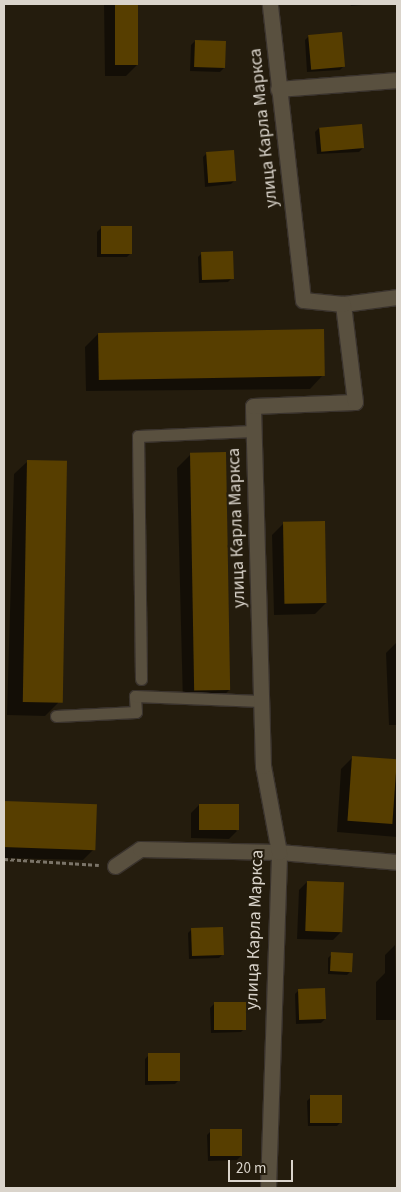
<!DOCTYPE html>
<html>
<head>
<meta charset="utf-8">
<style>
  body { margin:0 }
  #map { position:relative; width:401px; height:1192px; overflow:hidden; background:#241c0d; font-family:"Source Sans 3",sans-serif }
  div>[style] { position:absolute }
  .shadow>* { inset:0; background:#0007 }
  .building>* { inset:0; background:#573e00; transform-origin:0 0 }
  .path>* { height:3px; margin-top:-1.5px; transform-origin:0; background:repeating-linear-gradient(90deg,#7b7468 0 4px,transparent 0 6.5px) }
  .roads { filter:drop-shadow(1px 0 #3a332d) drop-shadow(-1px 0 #3a332d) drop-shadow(0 1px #3a332d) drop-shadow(0 -1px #3a332d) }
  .lane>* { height:11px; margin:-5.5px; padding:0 5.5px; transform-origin:5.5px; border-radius:5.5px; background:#59503f }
  .street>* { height:15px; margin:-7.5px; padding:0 7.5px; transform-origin:7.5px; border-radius:7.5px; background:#59503f }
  span { translate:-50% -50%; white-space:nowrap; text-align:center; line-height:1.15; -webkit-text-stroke:4px #241c0d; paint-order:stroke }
  .street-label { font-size:18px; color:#dad4cb }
  .frame { position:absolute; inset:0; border:5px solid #dad4cb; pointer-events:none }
  .scale { position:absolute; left:228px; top:1160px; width:65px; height:22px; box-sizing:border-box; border:2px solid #dad4cb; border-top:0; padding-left:6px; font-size:15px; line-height:18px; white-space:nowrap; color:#dad4cb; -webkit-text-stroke:4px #241c0d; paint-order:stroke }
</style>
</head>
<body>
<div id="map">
  <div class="shadow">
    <i style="clip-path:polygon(104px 4px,137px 4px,137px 65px,126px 76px,105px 76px)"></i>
    <i style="clip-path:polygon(350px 4px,374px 4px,351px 6px)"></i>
    <i style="clip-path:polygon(309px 36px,344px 66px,340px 70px,307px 72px,305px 40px)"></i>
    <i style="clip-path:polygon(195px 41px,224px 68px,220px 72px,190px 71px,191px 45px)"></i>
    <i style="clip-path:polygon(319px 128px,363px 148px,359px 152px,317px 154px,315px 132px)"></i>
    <i style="clip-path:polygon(207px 153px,235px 180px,231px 184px,205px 187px,203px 157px)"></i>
    <i style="clip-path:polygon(101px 228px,131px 253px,127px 257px,97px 257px,97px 232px)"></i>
    <i style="clip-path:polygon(202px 253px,232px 278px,228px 282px,199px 283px,198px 257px)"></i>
    <i style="clip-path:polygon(99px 333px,323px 375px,310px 389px,86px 391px,85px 347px)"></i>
    <i style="clip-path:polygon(191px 454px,230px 689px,217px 703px,183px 704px,177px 468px)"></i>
    <i style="clip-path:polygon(28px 461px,58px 703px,45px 716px,7px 715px,14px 474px)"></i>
    <i style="clip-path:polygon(283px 524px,326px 603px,315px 614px,274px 615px,272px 535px)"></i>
    <i style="clip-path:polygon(397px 642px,397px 725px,389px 725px,386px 653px)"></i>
    <i style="clip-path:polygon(353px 757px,397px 761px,397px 837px,337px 832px,341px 769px)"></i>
    <i style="clip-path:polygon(4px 802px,96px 805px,94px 849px,83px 860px,4px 858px)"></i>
    <i style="clip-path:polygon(199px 805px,237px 831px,229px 839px,191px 838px,191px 813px)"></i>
    <i style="clip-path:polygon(307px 882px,341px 932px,333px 940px,297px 939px,299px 890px)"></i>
    <i style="clip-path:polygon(192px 929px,223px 954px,219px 958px,189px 959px,188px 933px)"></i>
    <i style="clip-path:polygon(395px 945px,397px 1020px,376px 1020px,376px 982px,385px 973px,385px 955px)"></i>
    <i style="clip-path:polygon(332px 954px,351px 971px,347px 975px,328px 974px,328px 958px)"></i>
    <i style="clip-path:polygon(299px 990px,325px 1019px,321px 1023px,296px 1024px,295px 994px)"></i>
    <i style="clip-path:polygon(214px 1004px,245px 1028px,241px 1032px,211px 1033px,210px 1008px)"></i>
    <i style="clip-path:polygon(149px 1055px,179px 1080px,175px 1084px,145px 1085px,145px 1059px)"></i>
    <i style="clip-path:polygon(311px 1097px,341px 1122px,337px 1126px,308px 1126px,307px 1101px)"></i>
    <i style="clip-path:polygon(211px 1131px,241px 1156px,237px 1160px,208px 1161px,207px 1135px)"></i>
  </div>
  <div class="building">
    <i style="left:115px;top:4px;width:23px;height:61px"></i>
    <i style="left:342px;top:32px;width:35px;height:34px;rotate:85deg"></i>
    <i style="left:195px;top:40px;width:31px;height:27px;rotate:2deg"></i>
    <i style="left:362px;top:124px;width:24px;height:43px;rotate:85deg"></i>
    <i style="left:234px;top:150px;width:31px;height:28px;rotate:86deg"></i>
    <i style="left:101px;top:226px;width:31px;height:28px"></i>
    <i style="left:233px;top:251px;width:28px;height:32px;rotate:88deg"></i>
    <i style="left:324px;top:329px;width:47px;height:226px;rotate:89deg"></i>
    <i style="left:226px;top:452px;width:238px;height:36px;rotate:89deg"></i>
    <i style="left:27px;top:460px;width:40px;height:242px;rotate:1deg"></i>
    <i style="left:325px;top:521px;width:82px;height:42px;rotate:89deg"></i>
    <i style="left:352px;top:756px;width:45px;height:65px;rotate:4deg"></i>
    <i style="left:4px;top:801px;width:93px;height:46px;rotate:2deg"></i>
    <i style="left:199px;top:804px;width:40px;height:26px"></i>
    <i style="left:307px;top:881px;width:37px;height:50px;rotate:2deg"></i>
    <i style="left:223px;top:927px;width:28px;height:32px;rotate:88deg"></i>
    <i style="left:331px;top:952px;width:22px;height:19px;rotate:3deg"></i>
    <i style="left:325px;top:988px;width:31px;height:27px;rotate:88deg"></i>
    <i style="left:214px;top:1002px;width:32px;height:28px"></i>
    <i style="left:180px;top:1053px;width:28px;height:32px;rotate:90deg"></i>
    <i style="left:310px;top:1095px;width:32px;height:28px"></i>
    <i style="left:242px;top:1129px;width:27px;height:32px;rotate:90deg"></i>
  </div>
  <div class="path">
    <i style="left:4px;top:859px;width:95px;rotate:3.6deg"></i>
  </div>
  <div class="roads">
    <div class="lane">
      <i style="left:141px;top:679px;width:243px;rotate:-90.7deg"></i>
      <i style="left:138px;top:436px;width:115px;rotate:-2.5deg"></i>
      <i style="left:56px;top:716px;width:80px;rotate:-2.9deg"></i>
      <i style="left:136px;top:712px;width:16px;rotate:-94deg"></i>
      <i style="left:135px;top:696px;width:126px;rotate:2.3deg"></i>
    </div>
    <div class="street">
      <i style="left:278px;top:89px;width:119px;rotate:-4.3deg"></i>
      <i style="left:343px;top:304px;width:54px;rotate:-7.4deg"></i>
      <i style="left:115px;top:866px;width:30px;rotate:-34deg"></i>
      <i style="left:140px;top:849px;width:139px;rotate:1.2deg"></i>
      <i style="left:279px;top:852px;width:118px;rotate:4.8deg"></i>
      <i style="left:268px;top:1188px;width:336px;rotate:-88.1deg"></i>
      <i style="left:279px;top:852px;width:87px;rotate:-100.5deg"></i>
      <i style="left:263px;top:766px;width:360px;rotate:-91.6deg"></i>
      <i style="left:253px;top:406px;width:102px;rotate:-2.2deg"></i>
      <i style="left:355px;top:402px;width:99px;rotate:-97deg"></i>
      <i style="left:343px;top:304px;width:40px;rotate:-174.3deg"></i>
      <i style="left:303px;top:300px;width:298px;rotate:-96.4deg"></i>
    </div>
  </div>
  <div class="street-label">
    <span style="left:264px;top:128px;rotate:-96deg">улица Карла Маркса</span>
    <span style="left:237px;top:528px;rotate:-92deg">улица Карла Маркса</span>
    <span style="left:255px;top:930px;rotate:-88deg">улица Карла Маркса</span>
  </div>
  <div class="frame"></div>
  <div class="scale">20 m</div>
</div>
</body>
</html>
